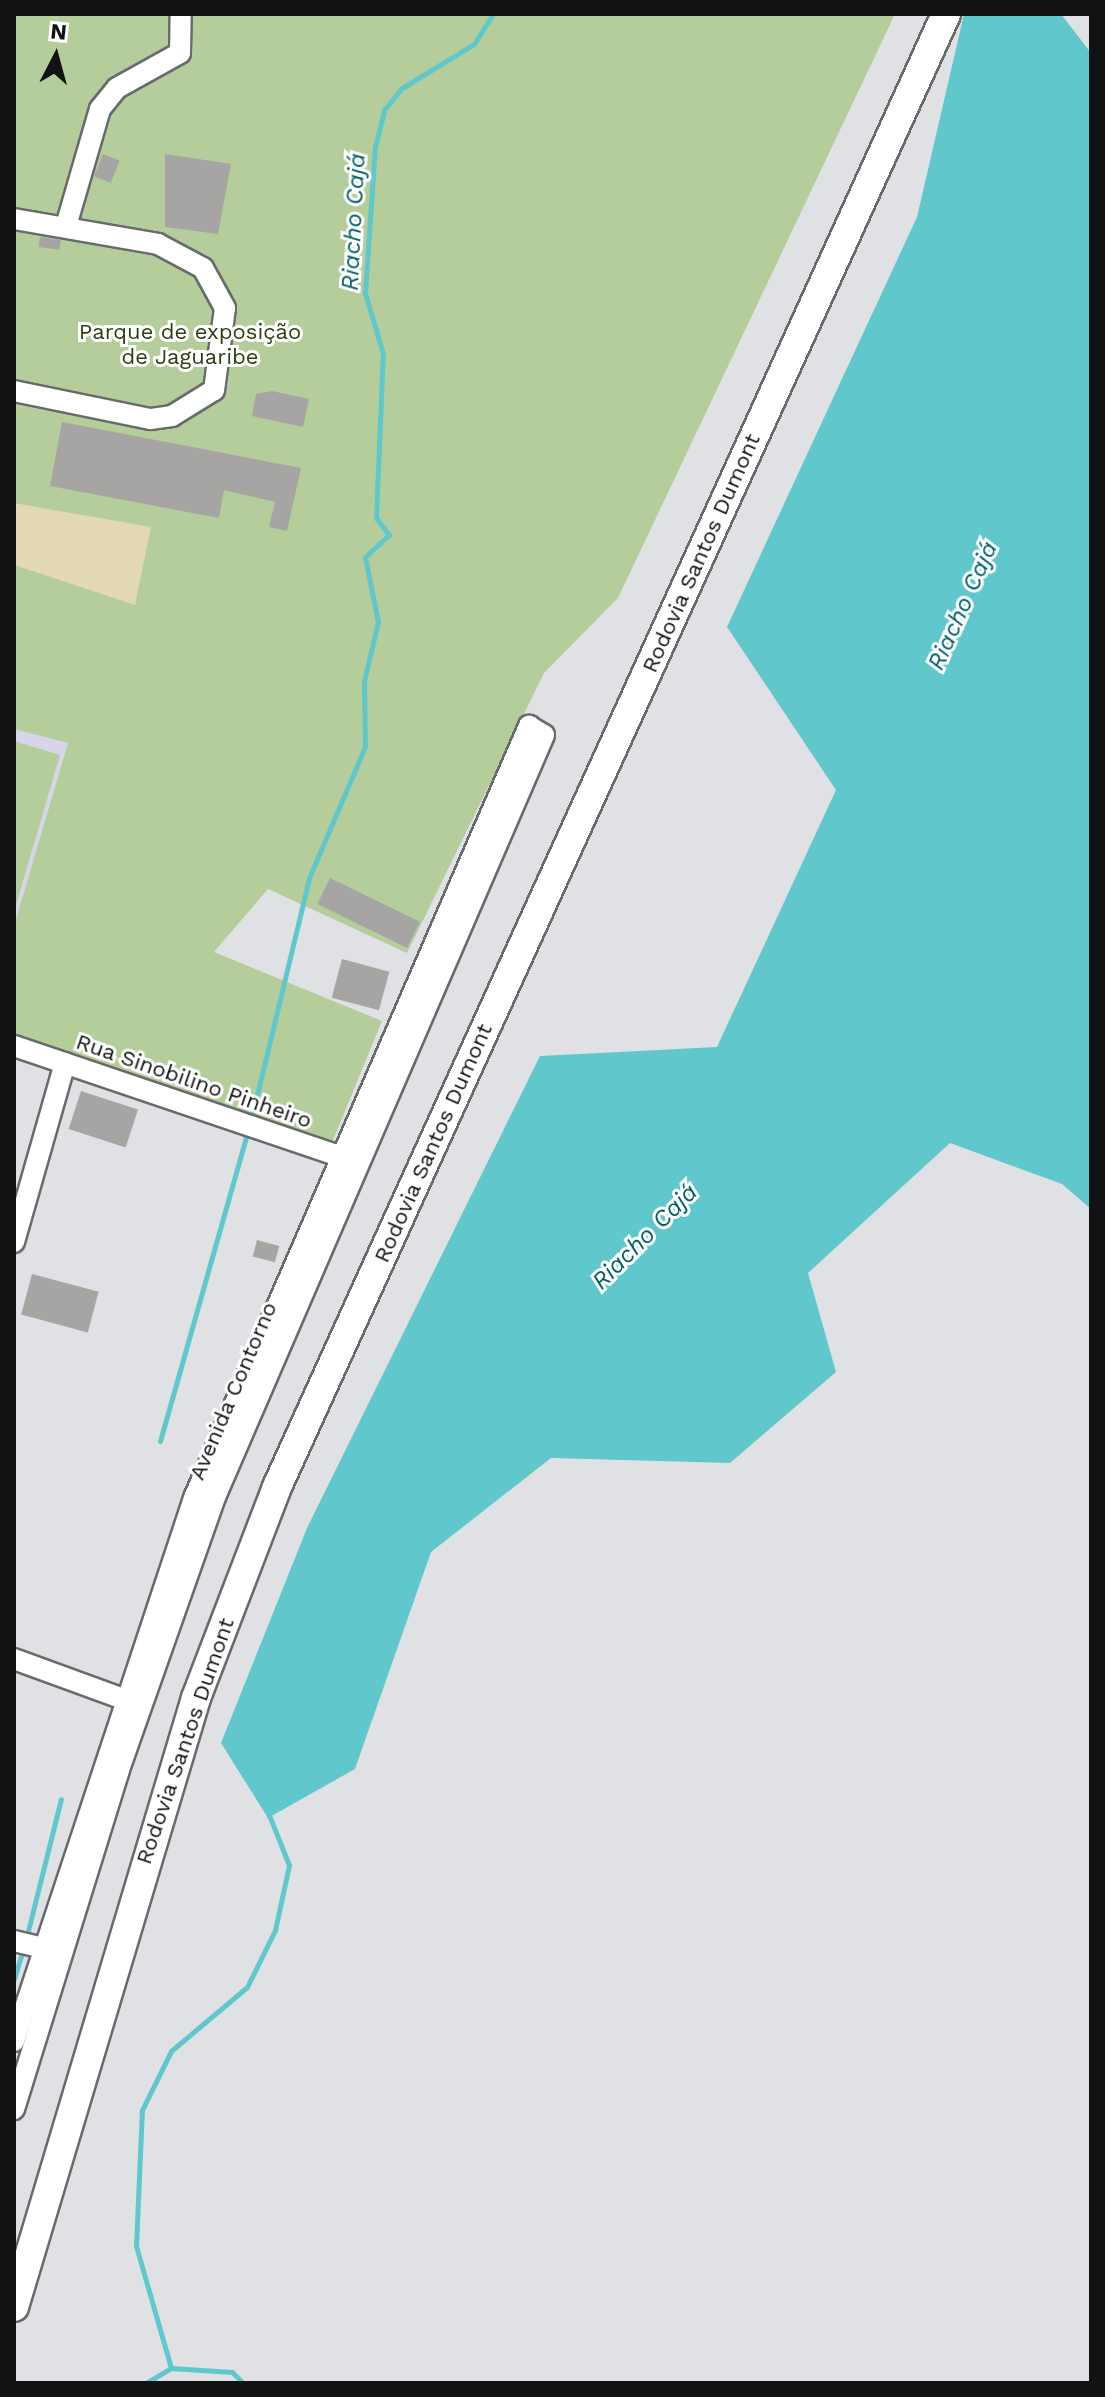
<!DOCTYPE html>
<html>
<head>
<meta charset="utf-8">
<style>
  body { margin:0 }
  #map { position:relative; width:1105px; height:2397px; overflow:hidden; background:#e0e1e4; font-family:"Work Sans",sans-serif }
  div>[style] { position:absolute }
  .education>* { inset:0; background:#d8d4ea }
  .green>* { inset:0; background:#b5cd9b }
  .sand>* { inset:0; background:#e2d8b3 }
  .water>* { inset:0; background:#60c8cc }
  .stream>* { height:5px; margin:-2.5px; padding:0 2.5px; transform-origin:2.5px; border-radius:2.5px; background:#60c8cc }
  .building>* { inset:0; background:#a7a5a3; transform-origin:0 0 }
  .roads { filter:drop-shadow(2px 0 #696a6c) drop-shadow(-2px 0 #696a6c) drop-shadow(0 2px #696a6c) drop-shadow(0 -2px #696a6c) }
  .minor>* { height:20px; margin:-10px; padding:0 10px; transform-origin:10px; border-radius:10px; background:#fff }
  .highway>* { height:28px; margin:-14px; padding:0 14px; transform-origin:14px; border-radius:14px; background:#fff }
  span { translate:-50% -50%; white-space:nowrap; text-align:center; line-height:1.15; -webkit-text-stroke:6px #fff; paint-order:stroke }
  .park-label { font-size:22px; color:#2c400f }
  .street-label { font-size:22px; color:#111213 }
  .water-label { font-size:24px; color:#006063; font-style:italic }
  .frame { position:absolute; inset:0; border:16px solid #111213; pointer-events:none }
  .north { position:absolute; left:16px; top:16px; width:80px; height:80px; -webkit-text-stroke:6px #fff; paint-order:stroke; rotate:6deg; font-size:22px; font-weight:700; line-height:32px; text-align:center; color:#111213 }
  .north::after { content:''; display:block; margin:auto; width:28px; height:36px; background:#111213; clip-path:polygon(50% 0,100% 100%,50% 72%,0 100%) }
</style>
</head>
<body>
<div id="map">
  <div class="education">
    <i style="clip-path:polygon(14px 729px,68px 743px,14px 926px)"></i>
  </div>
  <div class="green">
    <i style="clip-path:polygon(14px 14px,895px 14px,618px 598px,544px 673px,407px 953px,268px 889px,214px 952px,382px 1021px,331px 1145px,14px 1036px,14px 926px,68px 743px,14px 729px)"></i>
    <i style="clip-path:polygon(14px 741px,60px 755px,14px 912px)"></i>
  </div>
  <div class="sand">
    <i style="clip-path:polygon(14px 503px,151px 527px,135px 605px,14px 565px)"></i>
  </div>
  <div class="water">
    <i style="clip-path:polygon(964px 14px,1061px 14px,1091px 53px,1091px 1209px,1062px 1184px,950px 1143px,808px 1273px,836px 1372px,730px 1463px,551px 1458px,431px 1552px,355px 1769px,268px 1818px,221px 1743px,307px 1528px,540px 1056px,717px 1047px,836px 790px,727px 627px,917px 217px)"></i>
  </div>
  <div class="stream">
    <i style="left:251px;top:1120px;width:249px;rotate:-76.5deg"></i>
    <i style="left:309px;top:878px;width:142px;rotate:-66.9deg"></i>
    <i style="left:365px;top:747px;width:66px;rotate:-90.9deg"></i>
    <i style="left:364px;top:681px;width:61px;rotate:-76.7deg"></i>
    <i style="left:378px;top:622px;width:66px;rotate:-101.3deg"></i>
    <i style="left:365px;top:557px;width:33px;rotate:-43deg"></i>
    <i style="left:389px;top:535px;width:21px;rotate:-127deg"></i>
    <i style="left:376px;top:518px;width:164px;rotate:-87.6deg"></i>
    <i style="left:383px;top:354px;width:64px;rotate:-106.4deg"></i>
    <i style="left:365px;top:293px;width:146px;rotate:-86.1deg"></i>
    <i style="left:375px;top:147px;width:38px;rotate:-76deg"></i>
    <i style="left:384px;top:110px;width:28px;rotate:-51deg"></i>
    <i style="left:402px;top:88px;width:84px;rotate:-31.4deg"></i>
    <i style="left:474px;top:44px;width:36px;rotate:-58deg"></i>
    <i style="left:160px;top:1441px;width:323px;rotate:-74.2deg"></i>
    <i style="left:26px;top:1939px;width:144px;rotate:-76deg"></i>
    <i style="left:14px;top:1979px;width:31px;rotate:-73deg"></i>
    <i style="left:171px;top:2368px;width:127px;rotate:-106deg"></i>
    <i style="left:136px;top:2246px;width:136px;rotate:-87.5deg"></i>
    <i style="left:142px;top:2110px;width:66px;rotate:-63.8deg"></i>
    <i style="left:171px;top:2051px;width:99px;rotate:-40.1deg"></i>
    <i style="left:247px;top:1987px;width:64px;rotate:-63.8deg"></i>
    <i style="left:275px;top:1930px;width:66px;rotate:-77.8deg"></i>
    <i style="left:289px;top:1865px;width:54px;rotate:-111.8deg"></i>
    <i style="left:146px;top:2383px;width:29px;rotate:-31deg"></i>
    <i style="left:171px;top:2368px;width:61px;rotate:3.8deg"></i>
    <i style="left:232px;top:2372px;width:16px;rotate:45deg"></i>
  </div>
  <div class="building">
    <i style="left:103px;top:154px;width:18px;height:24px;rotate:22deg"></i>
    <i style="clip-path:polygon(165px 154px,231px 164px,218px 234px,165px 227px)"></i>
    <i style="left:40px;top:237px;width:21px;height:10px;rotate:8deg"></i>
    <i style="clip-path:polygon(272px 391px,309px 399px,303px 427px,252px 416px,256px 394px)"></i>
    <i style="clip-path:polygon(62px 422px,301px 468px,287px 531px,269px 527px,275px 502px,224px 490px,219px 518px,50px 486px)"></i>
    <i style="left:330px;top:878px;width:100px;height:29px;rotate:26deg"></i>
    <i style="left:342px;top:959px;width:49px;height:40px;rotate:15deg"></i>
    <i style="left:81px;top:1091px;width:60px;height:40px;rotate:18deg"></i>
    <i style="left:257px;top:1240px;width:23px;height:17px;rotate:15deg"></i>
    <i style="left:32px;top:1274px;width:69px;height:42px;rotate:15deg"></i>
  </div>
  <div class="roads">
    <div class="minor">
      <i style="left:14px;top:219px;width:146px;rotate:9.8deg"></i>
      <i style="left:158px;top:244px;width:51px;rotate:28.1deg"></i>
      <i style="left:203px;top:268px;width:46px;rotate:61.2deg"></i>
      <i style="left:225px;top:308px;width:83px;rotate:97.6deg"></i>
      <i style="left:214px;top:390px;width:49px;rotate:148.2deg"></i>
      <i style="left:172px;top:416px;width:22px;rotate:172deg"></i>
      <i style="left:150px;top:419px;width:139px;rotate:-168.4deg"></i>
      <i style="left:66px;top:226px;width:122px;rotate:-73.8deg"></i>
      <i style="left:100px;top:109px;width:27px;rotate:-51deg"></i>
      <i style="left:117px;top:88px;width:72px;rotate:-29.1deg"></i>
      <i style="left:180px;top:53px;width:39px;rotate:-89deg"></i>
      <i style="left:14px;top:1046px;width:359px;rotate:18.7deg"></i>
      <i style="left:14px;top:1242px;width:186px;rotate:-74.1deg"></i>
      <i style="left:14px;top:1659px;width:131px;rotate:20.1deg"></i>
      <i style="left:14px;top:1941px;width:43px;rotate:13.4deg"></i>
      <i style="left:14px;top:2041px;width:572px;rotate:-71.66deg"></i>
      <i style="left:194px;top:1498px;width:842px;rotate:-66.54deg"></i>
      <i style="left:529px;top:726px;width:17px;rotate:31deg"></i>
      <i style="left:544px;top:735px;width:830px;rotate:113.35deg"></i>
      <i style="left:215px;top:1497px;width:289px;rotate:109.4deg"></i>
      <i style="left:119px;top:1770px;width:355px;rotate:107.2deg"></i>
    </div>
    <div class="highway">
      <i style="left:14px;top:2307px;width:636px;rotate:-73.36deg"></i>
      <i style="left:196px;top:1698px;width:226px;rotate:-69deg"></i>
      <i style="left:277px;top:1487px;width:1618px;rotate:-65.57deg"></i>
    </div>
  </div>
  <div class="park-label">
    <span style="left:190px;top:344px">Parque de exposição<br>de Jaguaribe</span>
  </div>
  <div class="street-label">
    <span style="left:701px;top:553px;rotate:-66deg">Rodovia Santos Dumont</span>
    <span style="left:194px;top:1081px;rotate:19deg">Rua Sinobilino Pinheiro</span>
    <span style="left:433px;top:1143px;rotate:-66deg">Rodovia Santos Dumont</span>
    <span style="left:233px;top:1391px;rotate:-67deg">Avenida Contorno</span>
    <span style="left:185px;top:1741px;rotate:-71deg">Rodovia Santos Dumont</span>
  </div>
  <div class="water-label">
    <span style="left:354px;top:222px;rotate:-87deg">Riacho Cajá</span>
    <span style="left:963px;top:606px;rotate:-66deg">Riacho Cajá</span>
    <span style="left:645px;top:1237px;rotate:-45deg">Riacho Cajá</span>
  </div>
  <div class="frame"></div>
  <div class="north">N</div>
</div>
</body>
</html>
